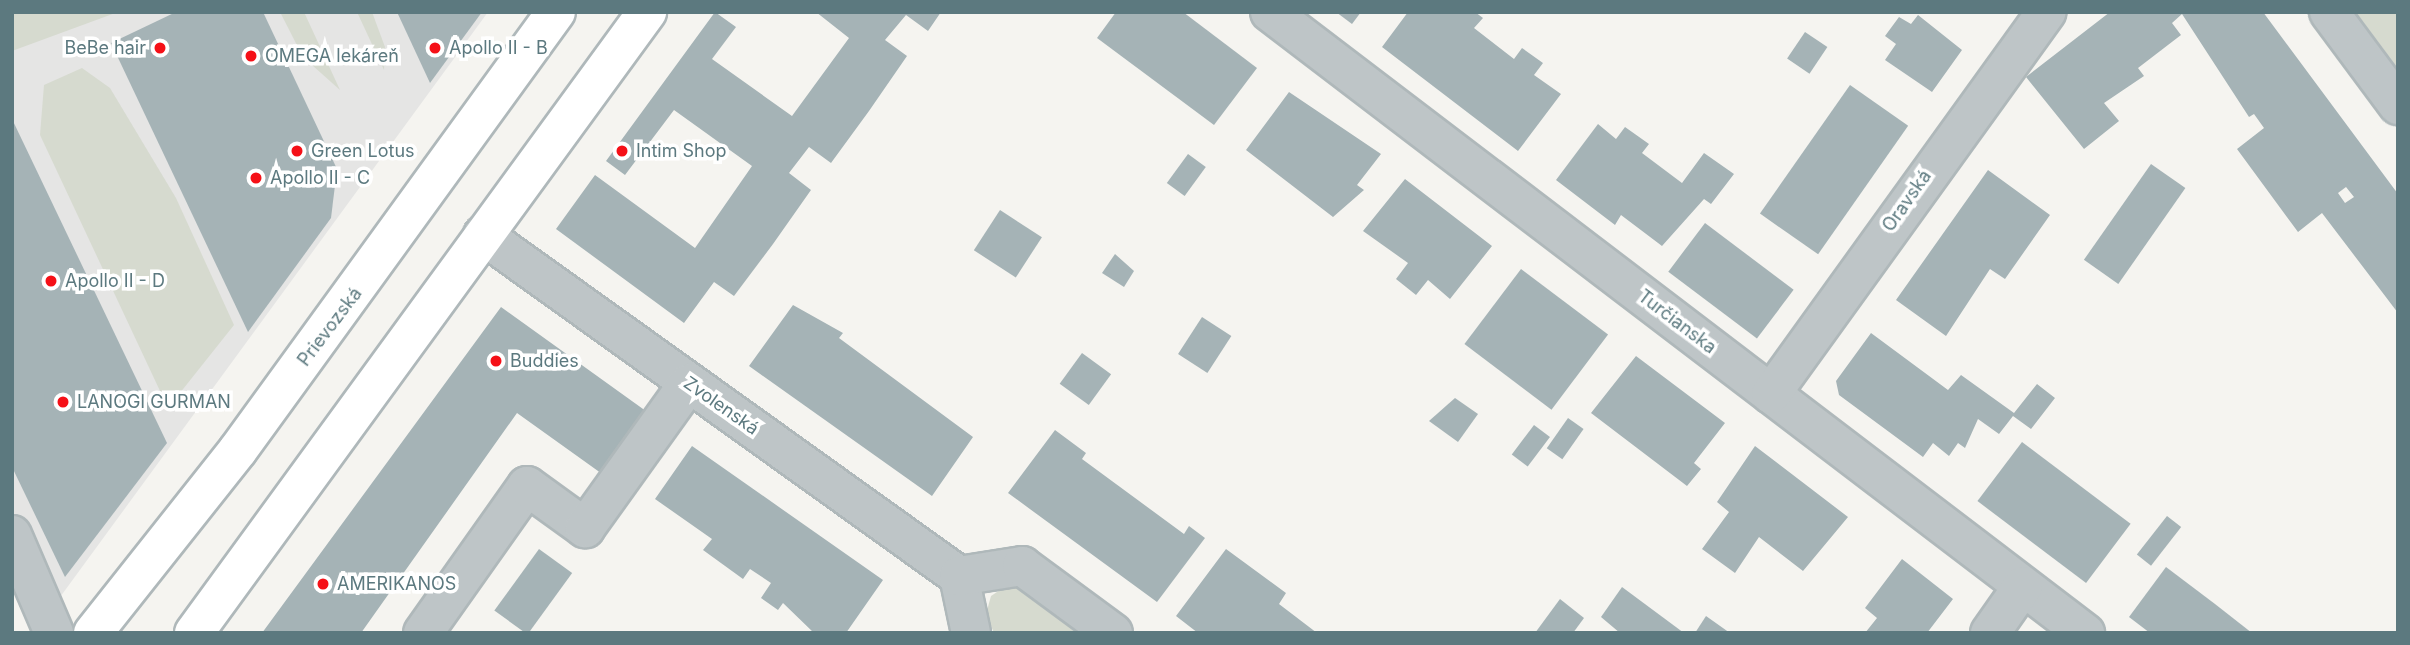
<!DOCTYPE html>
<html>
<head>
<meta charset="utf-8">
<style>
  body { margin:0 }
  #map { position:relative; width:2410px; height:645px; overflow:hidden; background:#f5f4f0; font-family:Inter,sans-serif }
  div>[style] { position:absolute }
  .built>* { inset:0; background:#e5e5e4 }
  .green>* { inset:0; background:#d6dacf }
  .building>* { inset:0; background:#a5b3b6; transform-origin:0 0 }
  .roads { filter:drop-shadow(2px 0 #afb8ba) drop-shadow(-2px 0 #afb8ba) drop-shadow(0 2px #afb8ba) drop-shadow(0 -2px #afb8ba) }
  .minor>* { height:38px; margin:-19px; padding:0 19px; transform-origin:19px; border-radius:19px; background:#bec5c7 }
  .major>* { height:38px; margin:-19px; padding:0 19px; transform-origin:19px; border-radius:19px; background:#fff }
  .dots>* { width:19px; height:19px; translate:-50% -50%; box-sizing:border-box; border:4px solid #fff; border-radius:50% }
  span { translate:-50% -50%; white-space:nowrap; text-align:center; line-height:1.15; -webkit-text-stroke:7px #fff; paint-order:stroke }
  .poi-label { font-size:18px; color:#5c797f }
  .right { translate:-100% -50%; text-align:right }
  .left { translate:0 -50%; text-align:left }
  .street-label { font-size:18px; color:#5c797f }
  .frame { position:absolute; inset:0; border:14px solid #5c797f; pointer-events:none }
</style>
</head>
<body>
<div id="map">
  <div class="built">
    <i style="clip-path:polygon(12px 12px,488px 12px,36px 630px,12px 583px)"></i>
  </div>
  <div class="green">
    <i style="clip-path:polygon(12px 12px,118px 12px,12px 51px)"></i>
    <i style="clip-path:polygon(280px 12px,304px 12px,340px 90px,303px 57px)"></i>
    <i style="clip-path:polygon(357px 12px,372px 12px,385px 47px,384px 70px)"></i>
    <i style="clip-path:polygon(2339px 12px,2398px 12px,2398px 91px)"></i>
    <i style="clip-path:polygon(82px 68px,110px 88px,176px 198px,234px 325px,168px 408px,40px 135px,44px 85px)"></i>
    <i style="clip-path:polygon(1009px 584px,1028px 585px,1095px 633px,994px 633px,986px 614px,991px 596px)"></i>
  </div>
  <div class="building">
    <i style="clip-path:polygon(176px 12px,263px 12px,337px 169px,331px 218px,248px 332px,111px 43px)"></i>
    <i style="clip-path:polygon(397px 12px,482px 12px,430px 83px)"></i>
    <i style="clip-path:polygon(715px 12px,736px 27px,712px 59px,792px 116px,849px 38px,816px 12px,941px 12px,928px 31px,906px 15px,885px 40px,907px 56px,869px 111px,831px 163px,809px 147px,789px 173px,811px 190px,773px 244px,734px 296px,714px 282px,684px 323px,556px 229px,595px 175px,695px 248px,752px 166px,674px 110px,625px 175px,606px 161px)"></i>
    <i style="clip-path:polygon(1116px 12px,1183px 12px,1257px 68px,1214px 125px,1097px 38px)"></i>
    <i style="clip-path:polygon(1336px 12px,1361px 12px,1352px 24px)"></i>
    <i style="clip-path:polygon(1408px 12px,1475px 12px,1483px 18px,1474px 28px,1514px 59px,1522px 48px,1543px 63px,1534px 75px,1561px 94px,1518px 151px,1382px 47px)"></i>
    <i style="clip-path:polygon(evenodd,2110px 12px,2263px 12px,2398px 194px,2398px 313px,2322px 213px,2298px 232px,2237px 149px,2264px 128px,2254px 114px,2249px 117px,2182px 14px,2172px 23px,2181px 35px,2138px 68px,2144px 76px,2104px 103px,2119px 121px,2084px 149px,2026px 77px,2110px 12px,2346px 187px,2354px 197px,2345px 203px,2338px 193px,2346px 187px)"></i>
    <i style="clip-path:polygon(1918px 15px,1962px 50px,1932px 92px,1885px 60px,1896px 44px,1885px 36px,1899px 17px,1911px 24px)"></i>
    <i style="left:1805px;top:32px;width:27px;height:32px;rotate:34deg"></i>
    <i style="left:1850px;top:85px;width:71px;height:157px;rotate:35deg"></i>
    <i style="clip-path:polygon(1289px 92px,1381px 154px,1357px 185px,1364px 190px,1333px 217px,1246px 150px)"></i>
    <i style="clip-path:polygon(12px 119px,167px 443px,65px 577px,12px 467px)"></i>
    <i style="clip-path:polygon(1598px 124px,1616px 139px,1625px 127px,1649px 144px,1642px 153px,1682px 183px,1704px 153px,1734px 174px,1711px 204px,1704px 199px,1662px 246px,1621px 215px,1615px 225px,1556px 180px)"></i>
    <i style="left:1188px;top:154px;width:22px;height:36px;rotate:36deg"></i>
    <i style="left:2151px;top:164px;width:42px;height:117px;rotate:35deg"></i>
    <i style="clip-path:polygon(1988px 170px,2050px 215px,2005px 279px,1990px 269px,1946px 336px,1896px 300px)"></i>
    <i style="clip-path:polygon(1405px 179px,1492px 246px,1450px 299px,1428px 280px,1416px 295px,1396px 279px,1408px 263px,1363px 231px)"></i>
    <i style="left:1000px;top:210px;width:50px;height:48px;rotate:33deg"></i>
    <i style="left:1705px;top:223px;width:111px;height:61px;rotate:37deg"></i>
    <i style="clip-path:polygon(1115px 254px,1134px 271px,1124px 287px,1102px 273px)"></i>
    <i style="left:1521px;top:269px;width:109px;height:94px;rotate:37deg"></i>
    <i style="clip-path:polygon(793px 305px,843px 333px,839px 338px,973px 437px,932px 496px,749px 366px)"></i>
    <i style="clip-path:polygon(501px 307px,650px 414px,605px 476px,517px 413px,361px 633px,262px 633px)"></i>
    <i style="left:1202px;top:317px;width:35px;height:44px;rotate:33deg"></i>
    <i style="clip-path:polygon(1871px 333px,1948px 390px,1961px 375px,2014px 413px,2037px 384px,2055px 398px,2031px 429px,2013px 416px,1999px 434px,1978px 419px,1965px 448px,1958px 443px,1949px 456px,1933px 443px,1923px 457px,1839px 395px,1836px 381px)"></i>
    <i style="left:1082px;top:353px;width:36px;height:38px;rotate:36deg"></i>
    <i style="clip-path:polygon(1636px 356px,1725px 423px,1694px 463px,1701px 469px,1687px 486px,1591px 413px)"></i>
    <i style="clip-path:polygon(1455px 398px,1478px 414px,1458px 442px,1429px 421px)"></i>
    <i style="left:1568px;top:418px;width:19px;height:37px;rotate:35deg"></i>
    <i style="left:1534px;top:425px;width:20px;height:37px;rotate:37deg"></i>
    <i style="clip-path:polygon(1055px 430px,1086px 453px,1082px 459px,1184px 534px,1189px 526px,1205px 538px,1157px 602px,1008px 493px)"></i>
    <i style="left:2022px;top:442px;width:136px;height:74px;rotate:37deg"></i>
    <i style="clip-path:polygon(692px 446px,883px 580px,846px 633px,814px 633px,783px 603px,778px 610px,761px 598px,771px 583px,750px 569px,743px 579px,703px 550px,712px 539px,655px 499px)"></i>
    <i style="clip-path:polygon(1755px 446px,1848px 517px,1803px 571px,1759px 537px,1735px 573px,1702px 549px,1729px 512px,1717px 502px)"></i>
    <i style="left:2167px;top:516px;width:18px;height:49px;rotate:38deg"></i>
    <i style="left:539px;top:549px;width:41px;height:76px;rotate:36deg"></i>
    <i style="clip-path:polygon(1226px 549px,1286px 593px,1279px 604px,1317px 633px,1198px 633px,1176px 616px)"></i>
    <i style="clip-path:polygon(1902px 559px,1953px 599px,1927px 633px,1865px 633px,1877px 618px,1865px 608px)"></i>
    <i style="clip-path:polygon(2166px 567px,2215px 604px,2252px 633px,2150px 633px,2129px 617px)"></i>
    <i style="clip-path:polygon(1622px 587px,1684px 633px,1620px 633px,1601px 617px)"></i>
    <i style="clip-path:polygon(1560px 599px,1584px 618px,1573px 633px,1535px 633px)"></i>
    <i style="clip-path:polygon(1706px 616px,1730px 633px,1695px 633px)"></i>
  </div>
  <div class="roads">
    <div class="minor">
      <i style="left:1270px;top:12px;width:1025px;rotate:37.31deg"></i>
      <i style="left:2329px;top:12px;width:116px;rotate:53.4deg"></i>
      <i style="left:483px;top:235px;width:586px;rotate:35.62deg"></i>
      <i style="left:959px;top:576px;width:58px;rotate:78.1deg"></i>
      <i style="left:1771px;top:394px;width:471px;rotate:-54.2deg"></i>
      <i style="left:12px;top:535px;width:107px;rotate:66.8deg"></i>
      <i style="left:959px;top:576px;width:64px;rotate:-9deg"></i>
      <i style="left:1022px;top:566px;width:113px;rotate:36.4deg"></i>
      <i style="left:423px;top:633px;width:180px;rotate:-54.7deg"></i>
      <i style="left:527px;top:486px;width:72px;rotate:35.9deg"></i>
      <i style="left:585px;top:528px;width:178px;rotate:-54.4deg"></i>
      <i style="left:1990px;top:633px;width:57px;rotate:-54.9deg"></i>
    </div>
    <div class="major">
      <i style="left:93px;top:633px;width:233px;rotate:-51.6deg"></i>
      <i style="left:238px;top:450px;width:541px;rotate:-54.02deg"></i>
      <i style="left:194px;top:633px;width:769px;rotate:-53.89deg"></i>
    </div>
  </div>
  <div class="dots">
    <i style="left:160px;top:48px;background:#f51017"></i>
    <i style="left:435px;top:48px;background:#f51017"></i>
    <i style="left:251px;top:56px;background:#f51017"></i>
    <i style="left:297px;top:151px;background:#f51017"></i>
    <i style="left:622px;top:151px;background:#f51017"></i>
    <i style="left:256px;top:178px;background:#f51017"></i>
    <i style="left:51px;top:281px;background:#f51017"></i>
    <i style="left:496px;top:361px;background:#f51017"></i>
    <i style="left:63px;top:402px;background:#f51017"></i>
    <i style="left:323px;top:584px;background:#f51017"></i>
  </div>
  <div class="poi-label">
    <span class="right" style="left:146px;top:48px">BeBe hair</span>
    <span class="left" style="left:449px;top:48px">Apollo II - B</span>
    <span class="left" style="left:265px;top:56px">OMEGA lekáreň</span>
    <span class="left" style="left:311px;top:151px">Green Lotus</span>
    <span class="left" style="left:636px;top:151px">Intim Shop</span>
    <span class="left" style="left:270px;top:178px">Apollo II - C</span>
    <span class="left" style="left:65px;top:281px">Apollo II - D</span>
    <span class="left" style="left:510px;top:361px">Buddies</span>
    <span class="left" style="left:77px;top:402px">LANOGI GURMAN</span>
    <span class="left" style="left:337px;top:584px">AMERIKANOS</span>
  </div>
  <div class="street-label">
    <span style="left:1907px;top:201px;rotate:-55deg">Oravská</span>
    <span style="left:1677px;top:322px;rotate:37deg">Turčianska</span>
    <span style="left:330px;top:327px;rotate:-53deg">Prievozská</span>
    <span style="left:721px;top:406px;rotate:35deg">Zvolenská</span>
  </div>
  <div class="frame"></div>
</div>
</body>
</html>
